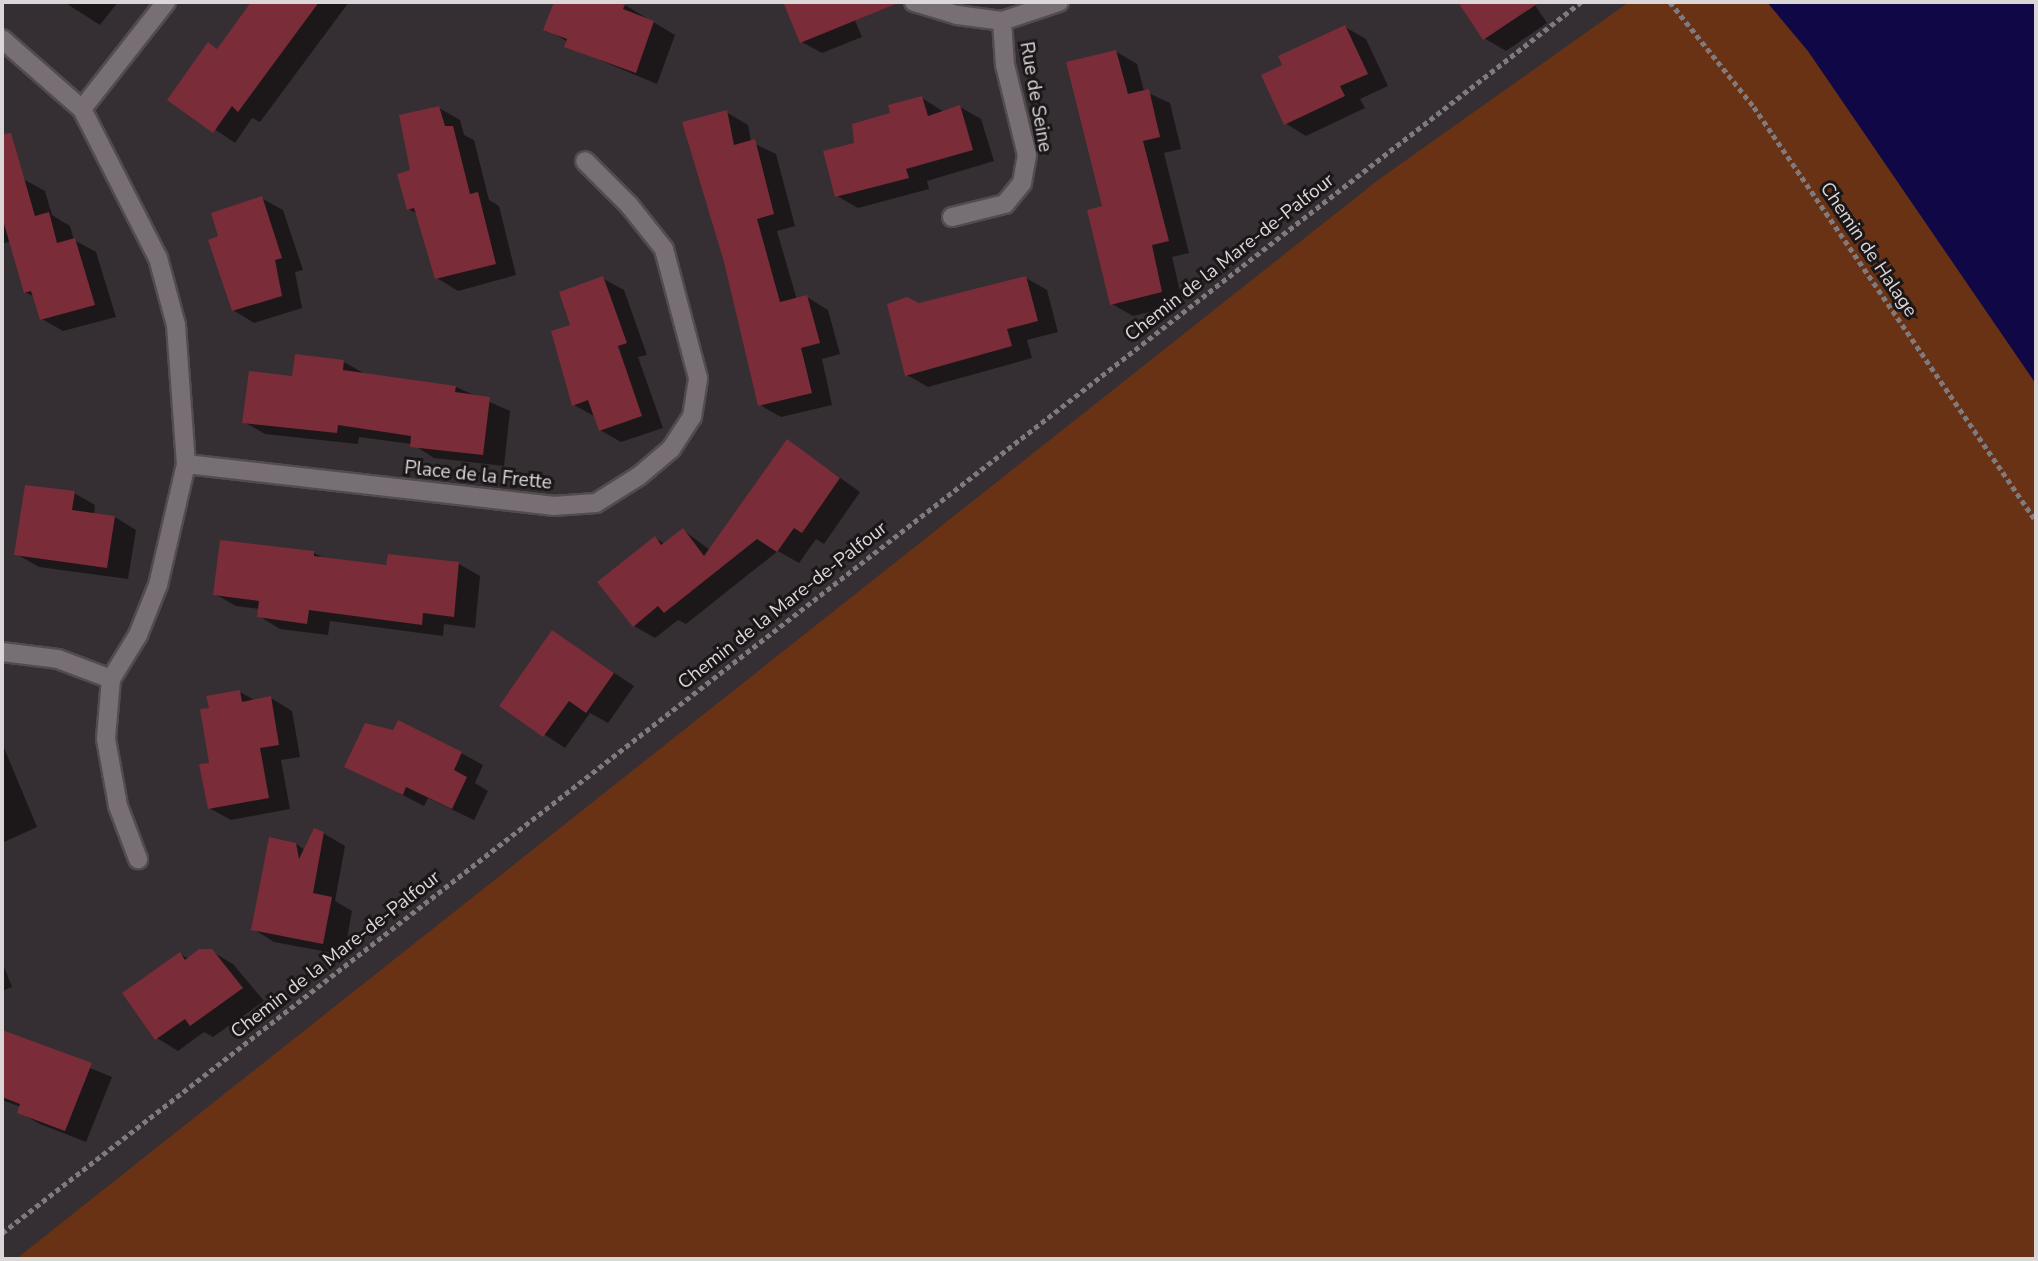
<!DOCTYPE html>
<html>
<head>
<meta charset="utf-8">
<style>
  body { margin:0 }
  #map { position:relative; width:2038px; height:1261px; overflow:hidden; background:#352e32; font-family:"Nunito Sans",sans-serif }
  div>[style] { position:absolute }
  .green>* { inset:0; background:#693214 }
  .water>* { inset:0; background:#0f0746 }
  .shadow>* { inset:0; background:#0007 }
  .building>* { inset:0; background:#7a2c38 }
  .path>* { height:4.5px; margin-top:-2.25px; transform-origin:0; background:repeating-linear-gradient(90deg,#7f7a7d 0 5px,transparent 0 8.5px) }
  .roads { filter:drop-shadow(2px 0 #524c4f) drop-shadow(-2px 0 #524c4f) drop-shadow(0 2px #524c4f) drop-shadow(0 -2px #524c4f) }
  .minor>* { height:18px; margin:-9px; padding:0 9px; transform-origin:9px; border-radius:9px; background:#776f73 }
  span { translate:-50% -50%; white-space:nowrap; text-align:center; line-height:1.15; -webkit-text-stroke:6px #1b1719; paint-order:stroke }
  .street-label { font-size:19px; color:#dbd7d9 }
  .frame { position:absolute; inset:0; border:4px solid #dbd7d9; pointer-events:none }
</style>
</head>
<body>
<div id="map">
  <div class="green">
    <i style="clip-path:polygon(1629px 2px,1767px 2px,1808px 51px,2036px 384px,2036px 1259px,16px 1259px,1378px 180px)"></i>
  </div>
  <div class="water">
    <i style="clip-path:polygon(1767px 2px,2036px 2px,2036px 384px,1808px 51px)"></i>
  </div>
  <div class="shadow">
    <i style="clip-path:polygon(64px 2px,118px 2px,100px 25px)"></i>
    <i style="clip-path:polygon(255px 2px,349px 2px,260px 122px,252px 118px,235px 143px,170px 99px,219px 50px)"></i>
    <i style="clip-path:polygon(556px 2px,620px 2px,675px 35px,657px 84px,566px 46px,568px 42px,546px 29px)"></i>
    <i style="clip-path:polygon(787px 2px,847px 2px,862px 37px,822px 53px,802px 42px)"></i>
    <i style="clip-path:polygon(1461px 2px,1533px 2px,1547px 23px,1506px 51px,1484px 38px)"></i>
    <i style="clip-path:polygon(1345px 27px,1366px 39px,1388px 86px,1360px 99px,1365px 108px,1306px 136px,1285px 123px,1284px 65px)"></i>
    <i style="clip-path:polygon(1115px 51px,1137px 64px,1144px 91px,1170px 103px,1181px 149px,1164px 153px,1189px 253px,1172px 257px,1183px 304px,1133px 316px,1112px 304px,1104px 208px)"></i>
    <i style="clip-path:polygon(922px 98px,944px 112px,960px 107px,981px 119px,994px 161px,927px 181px,929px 189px,858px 208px,837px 196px,856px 144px,892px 114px)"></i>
    <i style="clip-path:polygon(439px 108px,460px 120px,464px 135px,474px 140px,489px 200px,499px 206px,516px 275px,458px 291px,437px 278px,418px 214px,408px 209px,412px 171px)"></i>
    <i style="clip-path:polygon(726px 112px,748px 125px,751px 142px,776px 154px,795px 226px,777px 231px,797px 300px,807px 297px,828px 310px,840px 354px,822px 359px,832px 405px,781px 417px,760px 405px)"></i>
    <i style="clip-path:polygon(2px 156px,17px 164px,23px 179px,45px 191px,52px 215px,70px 226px,74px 240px,96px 252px,116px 317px,63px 331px,42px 319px,35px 297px,25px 292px,11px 241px,2px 244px)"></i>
    <i style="clip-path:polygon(261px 198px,283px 210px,303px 270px,295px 272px,302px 308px,254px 323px,233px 310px)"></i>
    <i style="clip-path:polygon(602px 278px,624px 290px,647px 355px,638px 357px,663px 428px,621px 442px,600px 430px,596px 417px,574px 405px,573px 326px)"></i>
    <i style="clip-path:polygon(1026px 278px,1047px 290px,1058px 332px,1027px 340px,1032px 358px,928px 387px,907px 375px,918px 304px)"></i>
    <i style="clip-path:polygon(344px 362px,365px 374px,456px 387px,510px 411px,504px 466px,434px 458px,412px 444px,359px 437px,358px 444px,265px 434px,244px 422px,294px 378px)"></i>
    <i style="clip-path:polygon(788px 441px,860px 492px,824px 544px,816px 539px,799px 563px,778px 551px,686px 624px,678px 620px,655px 638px,634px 626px,655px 538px,665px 544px,683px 530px,710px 550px)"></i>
    <i style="clip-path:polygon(74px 493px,95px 505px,94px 515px,115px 517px,136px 530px,128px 579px,39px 567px,18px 555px)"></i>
    <i style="clip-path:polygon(314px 553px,326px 559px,387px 567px,459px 564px,480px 576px,475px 628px,444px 624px,443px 636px,330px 621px,328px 635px,280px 629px,259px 616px,260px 609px,236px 606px,215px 594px)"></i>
    <i style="clip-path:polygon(552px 632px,634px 686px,608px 723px,590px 713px,565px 748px,501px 706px)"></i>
    <i style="clip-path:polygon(240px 692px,256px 701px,271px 698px,292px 711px,300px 757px,281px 760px,290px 809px,231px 820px,209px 808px,211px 709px)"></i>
    <i style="clip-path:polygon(394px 732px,461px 753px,483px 765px,475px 783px,488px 791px,474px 820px,428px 798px,424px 806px,346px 766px)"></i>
    <i style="clip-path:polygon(2px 743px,37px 827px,2px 843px)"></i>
    <i style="clip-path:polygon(323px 833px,345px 846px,335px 901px,352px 911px,344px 955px,274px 942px,253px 929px,296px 844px,305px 850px)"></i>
    <i style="clip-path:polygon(211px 951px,233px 964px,264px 1001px,213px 1037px,204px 1032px,178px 1051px,157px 1038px,180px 954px,189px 959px)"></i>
    <i style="clip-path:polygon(2px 962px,12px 987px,2px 991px)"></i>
    <i style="clip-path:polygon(2px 1032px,112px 1077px,86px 1142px,40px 1124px,19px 1112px,21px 1107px,2px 1100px)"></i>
  </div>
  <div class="building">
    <i style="clip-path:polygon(251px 2px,319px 2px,238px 112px,232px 106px,213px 133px,167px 100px,208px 42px,217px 49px)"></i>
    <i style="clip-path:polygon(554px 2px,626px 2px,623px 9px,654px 21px,636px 73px,564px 47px,567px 39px,543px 30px)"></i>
    <i style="clip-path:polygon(783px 2px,897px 2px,898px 3px,800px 43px)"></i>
    <i style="clip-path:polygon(1458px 2px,1540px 2px,1483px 40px)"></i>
    <i style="clip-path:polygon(1345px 25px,1368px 74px,1340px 86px,1345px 96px,1284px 125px,1261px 75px,1282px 65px,1278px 56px)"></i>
    <i style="clip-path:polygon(1116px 50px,1128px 94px,1149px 89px,1160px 137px,1143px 141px,1169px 241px,1152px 245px,1162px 292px,1110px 305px,1087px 210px,1102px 206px,1066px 62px)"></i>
    <i style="clip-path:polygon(922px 96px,928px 116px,960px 105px,973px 150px,906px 169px,909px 178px,835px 197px,823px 151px,854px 143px,852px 124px,890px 113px,888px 105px)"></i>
    <i style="clip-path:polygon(439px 106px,445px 126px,453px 126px,470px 194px,478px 192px,496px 264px,435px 279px,414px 208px,407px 210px,397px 174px,410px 170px,399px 115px)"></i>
    <i style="clip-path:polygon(727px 110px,734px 145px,755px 139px,774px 214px,757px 219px,780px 302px,807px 295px,820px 343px,801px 348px,812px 393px,758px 406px,724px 262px,682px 122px)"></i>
    <i style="clip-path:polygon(11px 133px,35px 216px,49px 212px,57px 243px,75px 238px,95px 305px,40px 320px,31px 291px,24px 293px,2px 217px,2px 134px)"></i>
    <i style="clip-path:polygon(262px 196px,282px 258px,275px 260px,282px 296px,232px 311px,208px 240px,218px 236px,211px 213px)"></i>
    <i style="clip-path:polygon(603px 276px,627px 343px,618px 346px,642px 416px,599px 431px,588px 400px,572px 406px,551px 331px,570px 325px,559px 292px)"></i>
    <i style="clip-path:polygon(1026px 276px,1038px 321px,1007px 329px,1012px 346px,905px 376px,887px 304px,907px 297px,919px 303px)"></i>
    <i style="clip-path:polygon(295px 354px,344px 360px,343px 370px,456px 386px,455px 392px,490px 397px,483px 455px,410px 447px,411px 436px,338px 425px,337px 433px,242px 423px,249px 371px,292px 376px)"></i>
    <i style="clip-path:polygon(787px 439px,840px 478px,802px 533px,794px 528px,777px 552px,757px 539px,664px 613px,658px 606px,633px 627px,597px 582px,655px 536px,661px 545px,683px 528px,704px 556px)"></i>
    <i style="clip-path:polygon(25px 485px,75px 491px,72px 510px,115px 516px,107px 568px,14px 555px)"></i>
    <i style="clip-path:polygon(220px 540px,314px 551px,314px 556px,386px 565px,388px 554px,459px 562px,454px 617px,423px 613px,422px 625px,309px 610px,307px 624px,257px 617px,259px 601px,213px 595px)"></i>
    <i style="clip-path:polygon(552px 630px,614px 673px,586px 713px,569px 701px,543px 737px,499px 706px)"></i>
    <i style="clip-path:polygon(240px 690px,242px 702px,271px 696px,279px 745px,260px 748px,269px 798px,208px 809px,199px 764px,209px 763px,200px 709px,209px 708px,206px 696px)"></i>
    <i style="clip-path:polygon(398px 720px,462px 752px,454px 770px,467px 777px,452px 809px,406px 787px,403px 795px,344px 767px,365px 723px,393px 730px)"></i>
    <i style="clip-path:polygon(314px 828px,324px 832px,313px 893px,332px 897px,323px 944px,251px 930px,269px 837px,296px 843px,299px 859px)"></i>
    <i style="clip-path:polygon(199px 949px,212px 949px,243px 988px,190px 1026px,185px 1019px,155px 1040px,122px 993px,180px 952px,185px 960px)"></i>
    <i style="clip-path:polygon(2px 1030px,92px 1063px,65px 1131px,17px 1113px,20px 1104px,2px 1097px)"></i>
  </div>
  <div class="path">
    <i style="left:1670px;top:2px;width:134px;rotate:51.3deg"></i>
    <i style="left:1754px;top:107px;width:501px;rotate:55.74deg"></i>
    <i style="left:2px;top:1233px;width:2002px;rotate:-37.94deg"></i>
  </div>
  <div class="roads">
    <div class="minor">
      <i style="left:914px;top:2px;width:45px;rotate:16.8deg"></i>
      <i style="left:957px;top:15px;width:45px;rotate:7.6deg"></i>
      <i style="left:1002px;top:21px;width:60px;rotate:-18.4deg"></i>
      <i style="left:2px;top:39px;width:106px;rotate:41.2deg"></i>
      <i style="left:82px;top:109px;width:167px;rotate:63deg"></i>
      <i style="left:158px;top:258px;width:69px;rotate:75deg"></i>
      <i style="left:176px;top:325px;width:139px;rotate:85.9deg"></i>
      <i style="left:186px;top:464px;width:124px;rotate:103deg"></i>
      <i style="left:158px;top:585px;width:54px;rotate:111.8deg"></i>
      <i style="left:138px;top:635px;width:52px;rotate:121.5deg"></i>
      <i style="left:82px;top:109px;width:136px;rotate:-51.9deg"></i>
      <i style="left:952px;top:217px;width:55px;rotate:-13.8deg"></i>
      <i style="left:1005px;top:204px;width:27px;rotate:-51deg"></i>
      <i style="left:1022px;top:183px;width:28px;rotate:-80deg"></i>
      <i style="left:1027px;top:155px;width:93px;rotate:-103.7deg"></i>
      <i style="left:1005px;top:65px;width:44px;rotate:-93.9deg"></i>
      <i style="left:186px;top:464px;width:369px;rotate:6.5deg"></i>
      <i style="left:553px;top:506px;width:43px;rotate:-4deg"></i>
      <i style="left:596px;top:503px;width:51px;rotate:-32.1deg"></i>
      <i style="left:639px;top:476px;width:42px;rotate:-40.2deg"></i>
      <i style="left:671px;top:449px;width:38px;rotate:-57deg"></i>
      <i style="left:692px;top:417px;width:39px;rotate:-81deg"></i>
      <i style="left:698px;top:378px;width:133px;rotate:-104.8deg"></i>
      <i style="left:664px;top:249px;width:56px;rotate:-128.5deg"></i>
      <i style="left:629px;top:205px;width:62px;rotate:-135deg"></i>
      <i style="left:2px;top:652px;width:56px;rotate:7.1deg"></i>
      <i style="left:58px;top:659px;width:57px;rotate:20.7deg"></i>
      <i style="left:111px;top:679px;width:60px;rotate:94.8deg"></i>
      <i style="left:106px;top:739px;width:68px;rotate:79.8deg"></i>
      <i style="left:118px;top:806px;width:57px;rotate:69.3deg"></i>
    </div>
  </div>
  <div class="street-label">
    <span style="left:1035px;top:97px;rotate:80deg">Rue de Seine</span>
    <span style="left:1868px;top:250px;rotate:56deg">Chemin de Halage</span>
    <span style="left:1230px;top:258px;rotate:-38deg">Chemin de la Mare-de-Palfour</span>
    <span style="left:478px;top:476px;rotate:6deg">Place de la Frette</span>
    <span style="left:783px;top:606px;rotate:-38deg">Chemin de la Mare-de-Palfour</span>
    <span style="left:336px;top:955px;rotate:-38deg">Chemin de la Mare-de-Palfour</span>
  </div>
  <div class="frame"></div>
</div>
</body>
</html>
